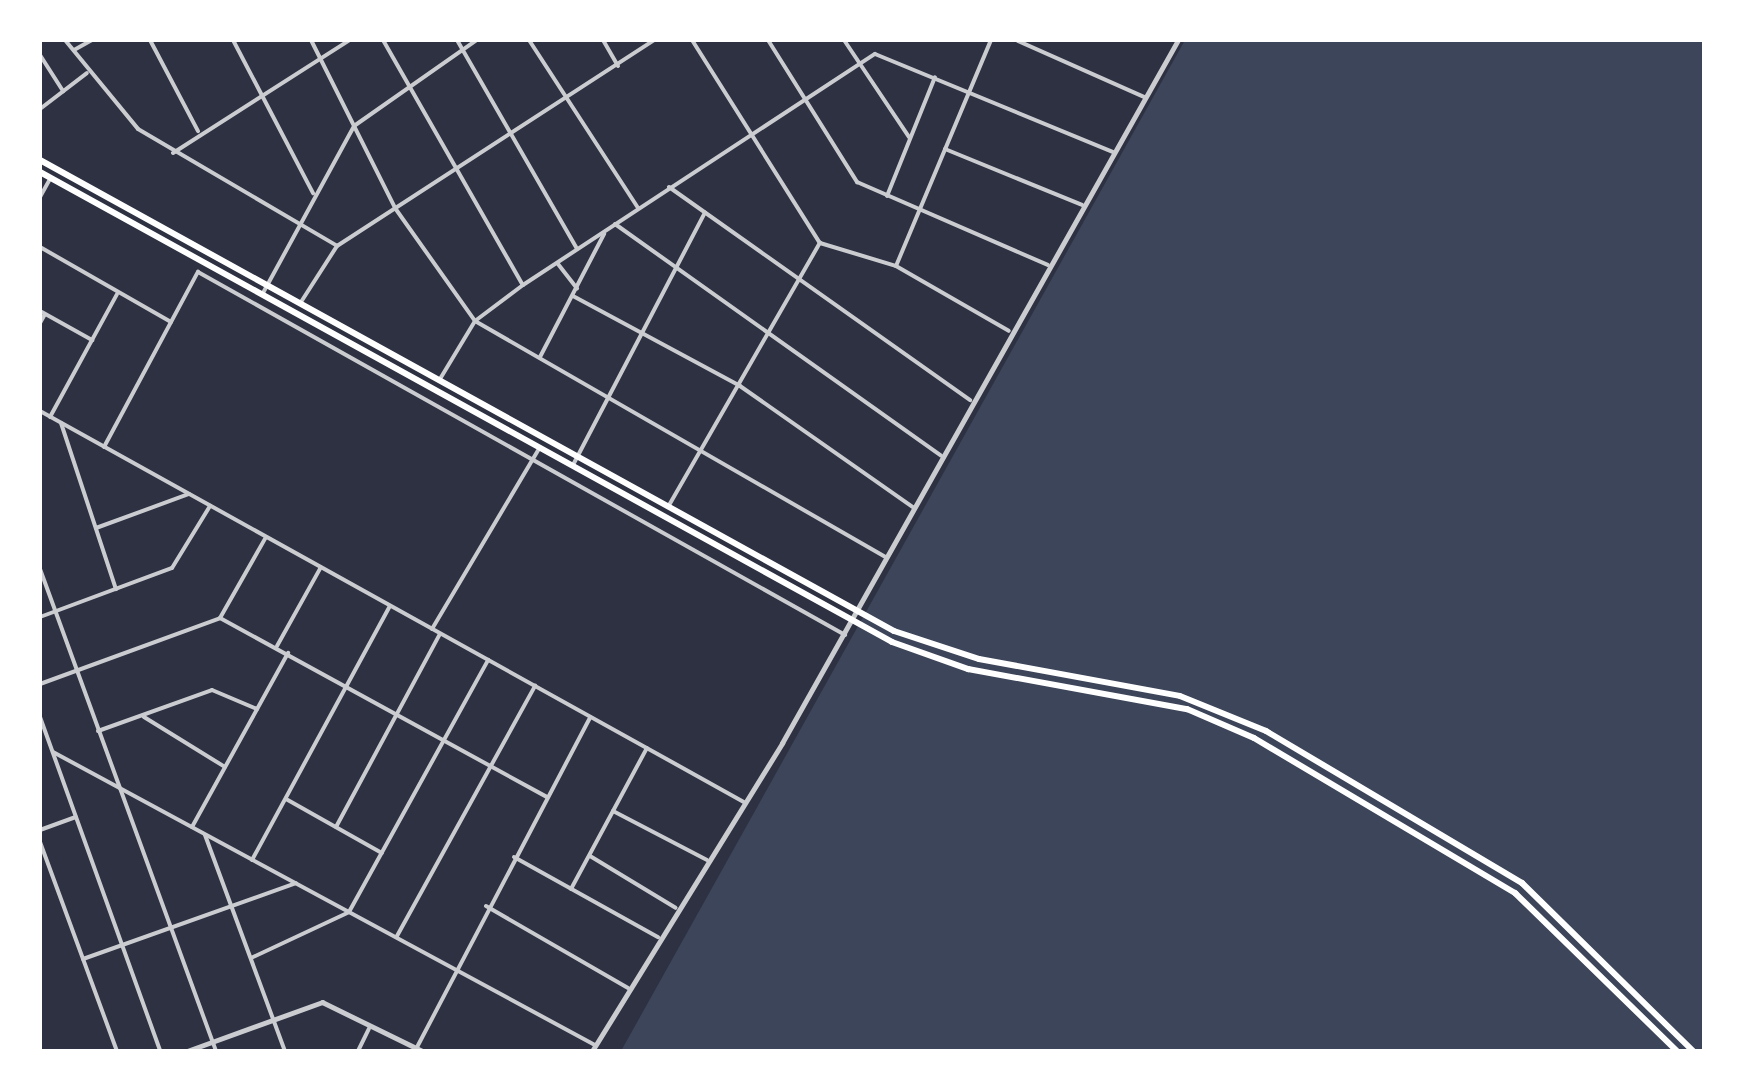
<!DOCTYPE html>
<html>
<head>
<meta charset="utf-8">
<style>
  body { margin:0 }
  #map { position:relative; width:1744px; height:1091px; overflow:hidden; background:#2d3142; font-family:Signika,sans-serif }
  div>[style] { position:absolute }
  .green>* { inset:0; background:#3c4559 }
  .minor>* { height:4px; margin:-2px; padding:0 2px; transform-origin:2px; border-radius:2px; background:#caccd0 }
  .tertiary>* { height:5px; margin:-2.5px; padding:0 2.5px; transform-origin:2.5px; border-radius:2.5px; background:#caccd0 }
  .primary>* { height:6px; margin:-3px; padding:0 3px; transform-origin:3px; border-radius:3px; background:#fff }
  span { translate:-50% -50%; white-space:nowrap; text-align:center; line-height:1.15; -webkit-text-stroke:8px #fff; paint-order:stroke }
  .frame { position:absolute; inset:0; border:42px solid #fff; pointer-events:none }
</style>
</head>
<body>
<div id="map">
  <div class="green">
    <i style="clip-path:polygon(1185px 40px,1704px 40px,1704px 1051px,621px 1051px)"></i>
  </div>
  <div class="minor">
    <i style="left:65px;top:40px;width:115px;rotate:50.6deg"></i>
    <i style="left:138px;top:129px;width:229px;rotate:30.4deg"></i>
    <i style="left:150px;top:40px;width:103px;rotate:62.2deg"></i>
    <i style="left:233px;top:40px;width:173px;rotate:62.4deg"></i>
    <i style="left:311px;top:40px;width:188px;rotate:63.4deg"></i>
    <i style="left:395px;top:208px;width:138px;rotate:54.7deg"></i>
    <i style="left:475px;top:321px;width:473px;rotate:29.9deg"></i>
    <i style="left:383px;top:40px;width:282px;rotate:60.3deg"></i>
    <i style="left:457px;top:40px;width:241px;rotate:60.1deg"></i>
    <i style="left:529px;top:40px;width:200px;rotate:57deg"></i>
    <i style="left:603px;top:40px;width:30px;rotate:60deg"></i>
    <i style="left:692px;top:40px;width:240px;rotate:57.8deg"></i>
    <i style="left:820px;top:243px;width:79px;rotate:16.8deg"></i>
    <i style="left:896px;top:266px;width:130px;rotate:29.9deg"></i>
    <i style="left:768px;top:40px;width:168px;rotate:57.9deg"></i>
    <i style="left:857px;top:182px;width:208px;rotate:23.5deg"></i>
    <i style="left:844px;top:40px;width:117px;rotate:56.2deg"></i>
    <i style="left:1016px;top:40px;width:140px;rotate:24deg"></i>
    <i style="left:74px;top:50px;width:21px;rotate:-29deg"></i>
    <i style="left:40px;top:55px;width:43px;rotate:57.4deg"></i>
    <i style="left:40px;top:109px;width:59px;rotate:-37.5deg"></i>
    <i style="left:945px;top:149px;width:148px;rotate:22.2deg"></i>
    <i style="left:173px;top:153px;width:210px;rotate:-32.6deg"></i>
    <i style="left:669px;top:187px;width:369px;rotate:35.3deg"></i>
    <i style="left:887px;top:196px;width:128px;rotate:-68deg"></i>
    <i style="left:40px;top:197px;width:21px;rotate:-61deg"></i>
    <i style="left:615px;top:224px;width:400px;rotate:35.4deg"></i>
    <i style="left:40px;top:247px;width:151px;rotate:29.8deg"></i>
    <i style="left:558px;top:264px;width:31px;rotate:52deg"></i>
    <i style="left:896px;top:266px;width:245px;rotate:-67.2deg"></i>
    <i style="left:263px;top:293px;width:190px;rotate:-61.4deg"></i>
    <i style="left:354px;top:126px;width:150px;rotate:-35deg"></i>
    <i style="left:573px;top:296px;width:190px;rotate:28.3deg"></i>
    <i style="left:740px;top:386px;width:211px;rotate:35deg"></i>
    <i style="left:301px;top:302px;width:67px;rotate:-57.3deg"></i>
    <i style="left:337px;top:246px;width:378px;rotate:-33deg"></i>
    <i style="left:40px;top:311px;width:60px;rotate:29.1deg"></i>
    <i style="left:40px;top:323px;width:10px;rotate:-61deg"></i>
    <i style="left:540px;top:357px;width:139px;rotate:-62.5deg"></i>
    <i style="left:440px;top:379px;width:68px;rotate:-58.9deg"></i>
    <i style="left:475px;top:321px;width:60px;rotate:-36.9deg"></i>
    <i style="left:523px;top:285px;width:421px;rotate:-33.3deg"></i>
    <i style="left:875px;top:54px;width:257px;rotate:22.4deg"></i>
    <i style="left:40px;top:411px;width:805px;rotate:29.05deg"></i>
    <i style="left:50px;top:417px;width:140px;rotate:-61.4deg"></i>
    <i style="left:61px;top:423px;width:175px;rotate:71.7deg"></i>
    <i style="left:104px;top:447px;width:199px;rotate:-61.8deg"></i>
    <i style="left:198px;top:272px;width:742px;rotate:29.29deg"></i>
    <i style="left:573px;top:465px;width:285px;rotate:-62.4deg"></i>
    <i style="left:668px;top:507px;width:305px;rotate:-60.1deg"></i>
    <i style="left:96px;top:528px;width:99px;rotate:-20.1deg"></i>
    <i style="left:40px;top:569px;width:513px;rotate:69.94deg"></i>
    <i style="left:40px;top:617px;width:141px;rotate:-20.4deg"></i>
    <i style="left:172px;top:568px;width:73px;rotate:-58.5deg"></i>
    <i style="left:220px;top:618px;width:373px;rotate:28.7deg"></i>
    <i style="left:432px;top:629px;width:209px;rotate:-59.3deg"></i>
    <i style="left:277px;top:646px;width:90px;rotate:-60.9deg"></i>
    <i style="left:40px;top:684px;width:192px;rotate:-20.1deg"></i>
    <i style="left:220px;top:618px;width:93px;rotate:-60.4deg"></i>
    <i style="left:40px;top:717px;width:355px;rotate:70.2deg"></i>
    <i style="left:144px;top:717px;width:95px;rotate:31.7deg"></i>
    <i style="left:98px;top:731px;width:121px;rotate:-19.8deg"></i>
    <i style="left:212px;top:690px;width:49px;rotate:22.9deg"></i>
    <i style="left:53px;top:752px;width:616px;rotate:28.4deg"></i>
    <i style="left:286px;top:799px;width:110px;rotate:29.4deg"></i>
    <i style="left:613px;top:811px;width:106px;rotate:27.5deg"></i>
    <i style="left:192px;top:827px;width:199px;rotate:-61.1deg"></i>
    <i style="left:336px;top:827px;width:219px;rotate:-61.7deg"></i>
    <i style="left:40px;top:830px;width:38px;rotate:-20deg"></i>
    <i style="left:205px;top:835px;width:230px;rotate:69.7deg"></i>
    <i style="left:40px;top:842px;width:223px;rotate:69.8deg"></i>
    <i style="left:590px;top:856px;width:100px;rotate:31.2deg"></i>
    <i style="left:514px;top:857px;width:165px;rotate:29.1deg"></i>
    <i style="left:252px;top:860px;width:289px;rotate:-61.5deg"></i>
    <i style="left:571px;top:889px;width:160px;rotate:-61.7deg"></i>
    <i style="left:486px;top:906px;width:164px;rotate:30deg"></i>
    <i style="left:397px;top:936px;width:286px;rotate:-61.1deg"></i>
    <i style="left:251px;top:958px;width:108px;rotate:-25.1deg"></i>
    <i style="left:349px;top:912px;width:288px;rotate:-61.1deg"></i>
    <i style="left:83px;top:959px;width:226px;rotate:-19.6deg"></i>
    <i style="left:358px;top:1051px;width:25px;rotate:-64deg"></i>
    <i style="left:415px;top:1051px;width:377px;rotate:-62.3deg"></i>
  </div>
  <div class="tertiary">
    <i style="left:187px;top:1051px;width:144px;rotate:-19.9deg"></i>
    <i style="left:322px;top:1002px;width:111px;rotate:26.1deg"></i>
    <i style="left:592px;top:1051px;width:362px;rotate:-58.3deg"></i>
    <i style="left:782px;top:743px;width:807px;rotate:-60.61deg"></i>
  </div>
  <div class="primary">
    <i style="left:40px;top:160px;width:975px;rotate:28.88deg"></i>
    <i style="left:894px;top:631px;width:89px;rotate:18.2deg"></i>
    <i style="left:979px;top:659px;width:204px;rotate:10.4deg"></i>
    <i style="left:1180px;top:696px;width:93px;rotate:22.1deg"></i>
    <i style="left:1266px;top:731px;width:298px;rotate:30.7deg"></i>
    <i style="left:1522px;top:883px;width:240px;rotate:44.5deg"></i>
    <i style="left:40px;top:172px;width:973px;rotate:28.88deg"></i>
    <i style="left:892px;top:642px;width:81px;rotate:19.6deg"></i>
    <i style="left:968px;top:669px;width:223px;rotate:10.4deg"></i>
    <i style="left:1187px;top:709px;width:73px;rotate:23.4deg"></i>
    <i style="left:1254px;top:738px;width:304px;rotate:30.7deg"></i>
    <i style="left:1515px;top:893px;width:226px;rotate:44.3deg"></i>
  </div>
  <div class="frame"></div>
</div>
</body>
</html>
